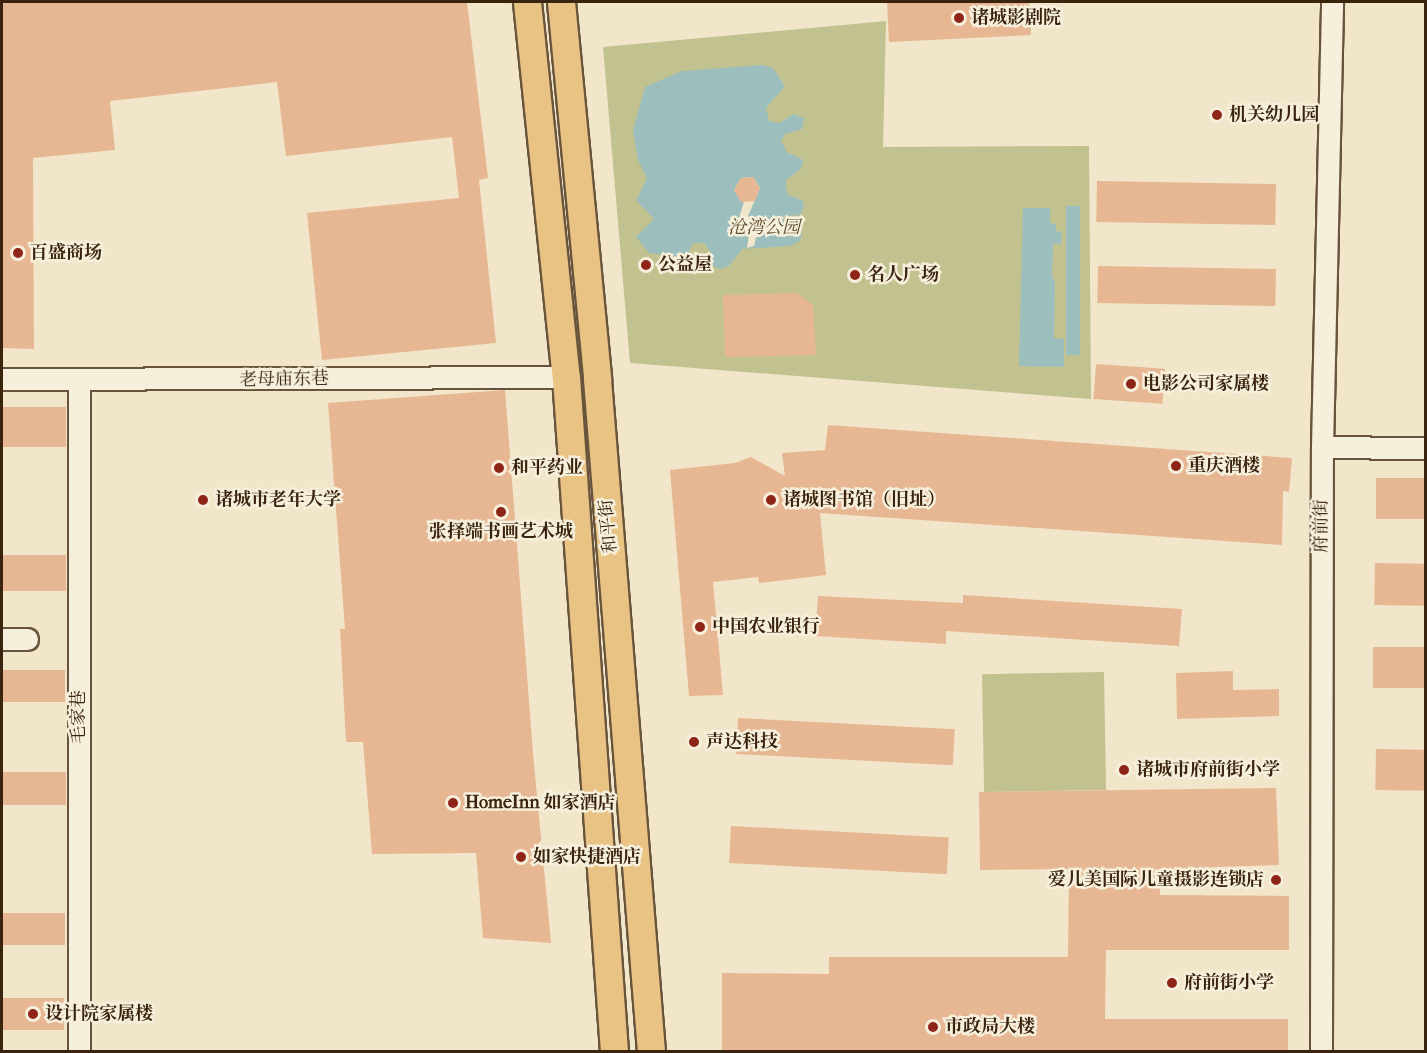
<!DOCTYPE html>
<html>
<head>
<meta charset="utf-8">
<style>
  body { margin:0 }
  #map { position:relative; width:1427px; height:1053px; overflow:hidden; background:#f1e6c9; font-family:"IM FELL French Canon","Noto Serif SC",serif }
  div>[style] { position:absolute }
  .green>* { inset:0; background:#c2c291; transform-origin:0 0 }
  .water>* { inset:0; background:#9cbebc; transform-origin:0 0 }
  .pier>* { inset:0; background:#f1e6c9 }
  .building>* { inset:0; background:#e7b793; transform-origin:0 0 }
  .roads { filter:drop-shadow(2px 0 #68543c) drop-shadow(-2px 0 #68543c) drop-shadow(0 2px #68543c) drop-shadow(0 -2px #68543c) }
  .minor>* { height:21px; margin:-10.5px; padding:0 10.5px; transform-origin:10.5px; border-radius:10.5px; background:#f6efdc }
  .major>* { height:27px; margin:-13.5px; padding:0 13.5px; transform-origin:13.5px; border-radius:13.5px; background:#e8c384 }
  .dots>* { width:16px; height:16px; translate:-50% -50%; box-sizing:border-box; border:3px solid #f6efdc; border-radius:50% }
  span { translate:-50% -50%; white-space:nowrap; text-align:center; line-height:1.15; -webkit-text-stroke:5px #f6efdc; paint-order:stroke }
  .poi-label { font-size:18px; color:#3b240d; font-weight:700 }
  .left { translate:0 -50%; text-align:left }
  .right { translate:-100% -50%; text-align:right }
  .park-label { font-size:18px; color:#5d4c2e; font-style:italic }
  .street-label { font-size:18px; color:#3b240d }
  .frame { position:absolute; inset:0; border:3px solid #3b240d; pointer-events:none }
</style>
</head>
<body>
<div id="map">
  <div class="green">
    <i style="clip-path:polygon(886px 21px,883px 147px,1089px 146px,1091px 399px,630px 363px,603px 47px)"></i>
    <i style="left:1104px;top:672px;width:118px;height:122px;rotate:89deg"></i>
  </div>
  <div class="water">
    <i style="clip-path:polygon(762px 65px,773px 68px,785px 86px,766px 108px,769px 121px,780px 123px,793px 114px,804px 118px,802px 129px,785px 134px,781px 141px,787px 152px,803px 160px,801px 169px,786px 180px,786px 189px,789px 195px,803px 201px,804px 206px,800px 215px,784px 216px,783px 220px,802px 234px,800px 241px,790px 246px,742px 249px,729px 266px,720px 269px,708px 264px,713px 255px,704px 243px,693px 243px,688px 253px,677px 257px,649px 253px,636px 237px,654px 219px,636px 200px,647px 179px,638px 160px,633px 130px,645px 87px,682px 71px)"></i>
    <i style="left:1066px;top:206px;width:14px;height:149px"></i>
    <i style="clip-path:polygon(1023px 208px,1050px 208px,1050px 223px,1056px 224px,1056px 231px,1062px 232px,1061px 244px,1053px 244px,1052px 277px,1055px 281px,1054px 338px,1064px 339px,1064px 367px,1019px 366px)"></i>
  </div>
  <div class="pier">
    <i style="clip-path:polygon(753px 177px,760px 188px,748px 216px,756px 237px,754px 246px,747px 248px,749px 234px,739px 218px,744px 202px,734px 190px,741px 178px)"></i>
  </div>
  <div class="building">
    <i style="clip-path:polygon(2px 2px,467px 2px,488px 178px,479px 180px,496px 343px,322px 360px,307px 213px,459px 198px,452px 137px,286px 156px,277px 82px,110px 101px,115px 150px,33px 158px,34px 349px,2px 348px)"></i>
    <i style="clip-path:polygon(887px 2px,1029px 2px,1031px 35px,889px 42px)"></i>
    <i style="clip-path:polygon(753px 177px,760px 188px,755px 201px,741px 202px,734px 190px,741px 178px)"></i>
    <i style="left:1097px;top:181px;width:179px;height:41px;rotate:1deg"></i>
    <i style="left:1098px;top:266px;width:178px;height:37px;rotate:1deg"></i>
    <i style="clip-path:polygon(797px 293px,813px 305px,816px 355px,725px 357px,723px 295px)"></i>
    <i style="left:1096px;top:364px;width:69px;height:35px;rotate:4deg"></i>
    <i style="clip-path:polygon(505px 390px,533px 753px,551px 943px,483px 938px,476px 853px,372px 854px,363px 742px,346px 742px,340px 629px,345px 629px,328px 403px)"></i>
    <i style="left:66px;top:407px;width:40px;height:64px;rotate:90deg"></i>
    <i style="clip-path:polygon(828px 425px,1292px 458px,1289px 492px,1283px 491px,1282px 545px,820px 513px,826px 575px,759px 583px,758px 577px,713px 582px,723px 695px,689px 696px,670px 470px,735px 463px,751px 457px,785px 476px,782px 453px,825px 450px)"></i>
    <i style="left:1376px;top:478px;width:49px;height:41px"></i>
    <i style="left:66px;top:555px;width:36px;height:64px;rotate:90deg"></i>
    <i style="left:1375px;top:563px;width:50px;height:42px;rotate:1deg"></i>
    <i style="clip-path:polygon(963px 595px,1182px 609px,1179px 646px,946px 631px,946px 644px,815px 636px,818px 596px,963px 603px)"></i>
    <i style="left:1373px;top:647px;width:52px;height:41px"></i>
    <i style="left:2px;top:670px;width:63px;height:32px"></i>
    <i style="clip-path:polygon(1233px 671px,1233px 690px,1279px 689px,1279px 716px,1177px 719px,1176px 673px)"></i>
    <i style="left:738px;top:718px;width:217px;height:36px;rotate:3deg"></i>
    <i style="left:1376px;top:749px;width:49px;height:41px;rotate:1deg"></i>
    <i style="left:2px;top:772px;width:64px;height:33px"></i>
    <i style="clip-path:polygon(1276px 788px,1279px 865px,1159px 869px,1160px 895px,1289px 896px,1289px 950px,1106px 950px,1105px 1019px,1288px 1019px,1288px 1052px,722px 1052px,722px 973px,829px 974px,829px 957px,1068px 957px,1069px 869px,980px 870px,979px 792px)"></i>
    <i style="left:731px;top:826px;width:218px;height:37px;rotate:3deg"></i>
    <i style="left:2px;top:913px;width:63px;height:32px"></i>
    <i style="left:2px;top:998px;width:62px;height:32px"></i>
  </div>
  <div class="roads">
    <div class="minor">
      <i style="left:2px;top:379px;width:564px;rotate:-0.2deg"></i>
      <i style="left:79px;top:382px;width:670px;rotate:90deg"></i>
      <i style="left:1322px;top:447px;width:104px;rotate:0.6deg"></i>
      <i style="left:2px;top:639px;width:25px"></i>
      <i style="left:1321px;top:1052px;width:605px;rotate:-89.91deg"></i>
      <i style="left:1322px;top:447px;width:445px;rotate:-88.7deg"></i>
    </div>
    <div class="major">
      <i style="left:527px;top:2px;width:377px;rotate:84.1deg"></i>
      <i style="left:566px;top:377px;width:677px;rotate:85.93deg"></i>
      <i style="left:561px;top:2px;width:379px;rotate:84.5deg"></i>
      <i style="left:597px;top:379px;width:675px;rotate:85.41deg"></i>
    </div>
  </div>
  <div class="dots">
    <i style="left:959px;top:18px;background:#8f2418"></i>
    <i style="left:1217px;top:115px;background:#8f2418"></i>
    <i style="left:18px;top:253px;background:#8f2418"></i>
    <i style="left:646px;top:265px;background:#8f2418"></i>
    <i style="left:855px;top:275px;background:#8f2418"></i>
    <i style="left:1131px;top:384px;background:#8f2418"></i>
    <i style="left:1176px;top:466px;background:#8f2418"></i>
    <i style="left:499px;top:468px;background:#8f2418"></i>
    <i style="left:203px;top:500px;background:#8f2418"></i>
    <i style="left:771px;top:500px;background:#8f2418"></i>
    <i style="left:501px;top:512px;background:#8f2418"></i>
    <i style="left:700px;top:627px;background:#8f2418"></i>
    <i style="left:694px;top:742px;background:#8f2418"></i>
    <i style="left:1124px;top:770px;background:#8f2418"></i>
    <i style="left:453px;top:803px;background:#8f2418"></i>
    <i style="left:521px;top:857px;background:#8f2418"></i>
    <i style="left:1276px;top:880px;background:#8f2418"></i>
    <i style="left:1172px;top:983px;background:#8f2418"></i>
    <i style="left:33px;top:1014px;background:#8f2418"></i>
    <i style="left:933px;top:1027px;background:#8f2418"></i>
  </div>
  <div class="poi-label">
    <span class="left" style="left:971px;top:18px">诸城影剧院</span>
    <span class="left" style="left:1229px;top:115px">机关幼儿园</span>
    <span class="left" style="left:30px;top:253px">百盛商场</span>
    <span class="left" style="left:658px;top:265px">公益屋</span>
    <span class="left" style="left:867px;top:275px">名人广场</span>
    <span class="left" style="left:1143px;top:384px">电影公司家属楼</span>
    <span class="left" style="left:1188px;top:466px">重庆酒楼</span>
    <span class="left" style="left:511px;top:468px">和平药业</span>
    <span class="left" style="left:215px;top:500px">诸城市老年大学</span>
    <span class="left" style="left:783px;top:500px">诸城图书馆（旧址）</span>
    <span style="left:501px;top:532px">张择端书画艺术城</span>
    <span class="left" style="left:712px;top:627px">中国农业银行</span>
    <span class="left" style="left:706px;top:742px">声达科技</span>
    <span class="left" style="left:1136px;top:770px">诸城市府前街小学</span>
    <span class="left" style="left:465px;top:803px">HomeInn 如家酒店</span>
    <span class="left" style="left:533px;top:857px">如家快捷酒店</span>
    <span class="right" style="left:1264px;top:880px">爱儿美国际儿童摄影连锁店</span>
    <span class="left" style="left:1184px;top:983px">府前街小学</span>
    <span class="left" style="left:45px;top:1014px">设计院家属楼</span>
    <span class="left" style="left:945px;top:1027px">市政局大楼</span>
  </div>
  <div class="park-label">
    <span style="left:764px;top:228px">沧湾公园</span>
  </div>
  <div class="street-label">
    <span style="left:284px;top:380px;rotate:-1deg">老母庙东巷</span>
    <span style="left:609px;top:526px;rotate:-95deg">和平街</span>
    <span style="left:1322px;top:526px;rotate:-90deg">府前街</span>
    <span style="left:79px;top:717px;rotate:-90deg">毛家巷</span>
  </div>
  <div class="frame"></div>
</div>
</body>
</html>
